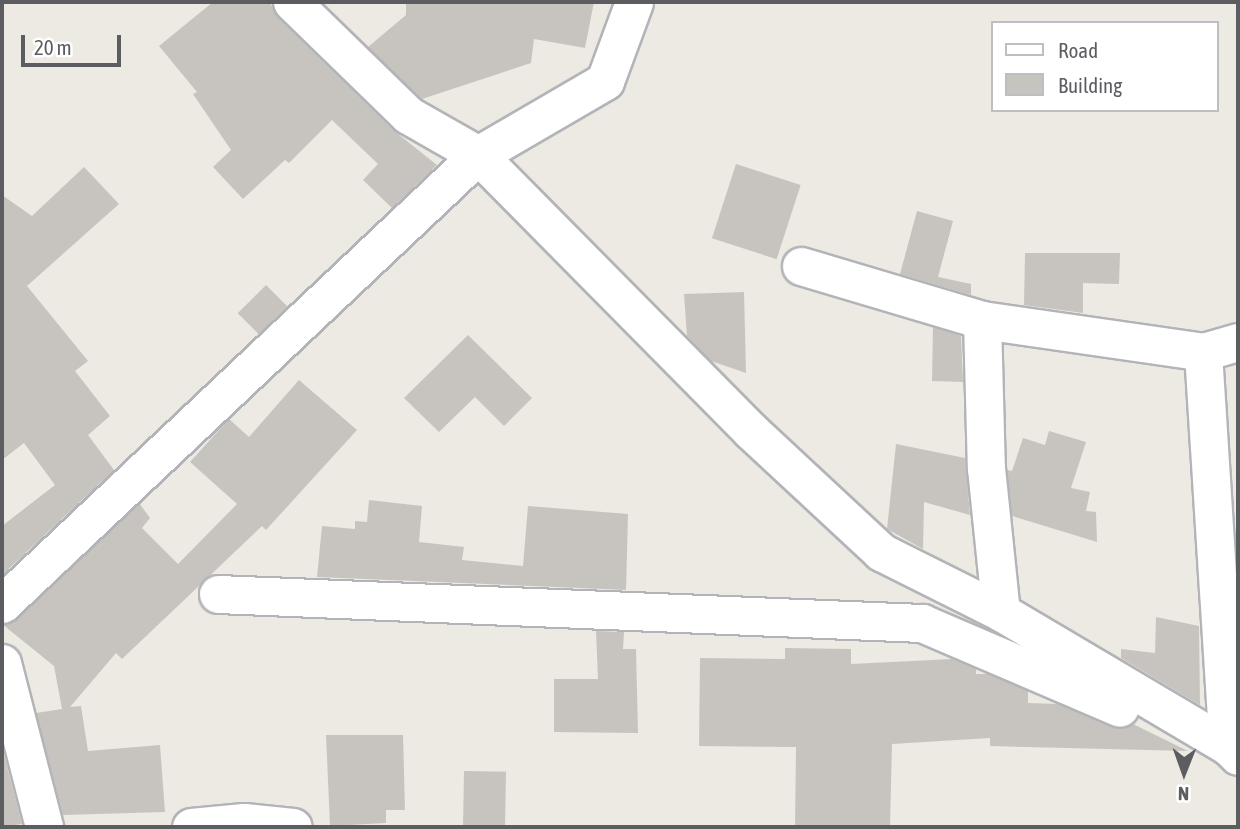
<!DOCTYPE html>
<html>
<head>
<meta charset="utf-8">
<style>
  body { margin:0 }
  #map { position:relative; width:1240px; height:829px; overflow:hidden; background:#eceae2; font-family:"Asap Condensed",sans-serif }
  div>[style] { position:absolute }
  .building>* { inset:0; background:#c7c4bf; transform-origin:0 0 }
  .roads { filter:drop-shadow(2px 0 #b3b4b8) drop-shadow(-2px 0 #b3b4b8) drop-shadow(0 2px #b3b4b8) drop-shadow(0 -2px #b3b4b8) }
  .street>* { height:37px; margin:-18.5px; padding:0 18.5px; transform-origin:18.5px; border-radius:18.5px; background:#fff }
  span { translate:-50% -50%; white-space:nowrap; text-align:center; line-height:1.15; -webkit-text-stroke:5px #fff; paint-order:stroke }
  .frame { position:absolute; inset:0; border:4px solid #5b5d61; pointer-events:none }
  .legend { position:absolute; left:991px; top:21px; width:228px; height:91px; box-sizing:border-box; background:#fff; border:2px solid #bdbec0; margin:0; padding:9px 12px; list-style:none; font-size:21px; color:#5b5d61 }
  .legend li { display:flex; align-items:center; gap:14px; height:35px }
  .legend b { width:35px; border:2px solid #bdbec0 }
  .north { position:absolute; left:1149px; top:738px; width:70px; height:70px; -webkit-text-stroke:5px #fff; paint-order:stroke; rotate:181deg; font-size:19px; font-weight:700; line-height:28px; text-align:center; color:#5b5d61 }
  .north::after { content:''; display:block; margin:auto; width:24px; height:32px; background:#5b5d61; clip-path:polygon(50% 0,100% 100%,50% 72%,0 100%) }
  .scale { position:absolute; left:21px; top:35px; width:100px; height:32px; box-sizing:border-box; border:4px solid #5b5d61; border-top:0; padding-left:9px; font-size:21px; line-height:24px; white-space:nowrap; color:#5b5d61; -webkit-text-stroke:5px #fff; paint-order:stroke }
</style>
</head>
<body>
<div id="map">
  <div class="building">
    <i style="clip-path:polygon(213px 2px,270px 2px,277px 17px,393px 130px,437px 165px,392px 208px,363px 180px,378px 164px,332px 120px,289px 163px,285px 160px,243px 199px,213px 167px,231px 150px,193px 94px,197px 92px,159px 46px)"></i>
    <i style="clip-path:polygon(406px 2px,594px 2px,585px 48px,534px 39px,531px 63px,422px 99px,368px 47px,406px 15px)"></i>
    <i style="left:736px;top:164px;width:68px;height:78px;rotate:18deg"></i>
    <i style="clip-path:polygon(84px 167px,119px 204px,27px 286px,88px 361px,75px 371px,110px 416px,88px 435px,114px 470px,2px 575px,2px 526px,55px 485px,24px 443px,2px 460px,2px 195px,32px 216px)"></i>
    <i style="clip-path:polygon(917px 211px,953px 221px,938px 277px,971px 284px,971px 295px,900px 274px)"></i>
    <i style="clip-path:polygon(1025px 253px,1120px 253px,1119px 284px,1083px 283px,1083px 313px,1024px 305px)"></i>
    <i style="left:266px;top:285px;width:30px;height:40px;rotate:45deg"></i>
    <i style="clip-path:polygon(744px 292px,746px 373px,711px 361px,687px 336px,684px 294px)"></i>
    <i style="clip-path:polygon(933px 327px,961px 336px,963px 382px,932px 381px)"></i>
    <i style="clip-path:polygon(468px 335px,532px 398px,504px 426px,475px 397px,439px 432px,404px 398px)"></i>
    <i style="clip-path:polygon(299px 380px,357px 430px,266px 530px,262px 526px,122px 659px,116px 653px,70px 707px,81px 706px,88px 751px,160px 745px,165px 812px,63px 815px,36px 713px,62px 709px,54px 666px,2px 624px,16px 619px,139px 503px,150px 518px,142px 528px,178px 564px,237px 504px,190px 462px,229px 419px,249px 437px)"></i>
    <i style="clip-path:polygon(1049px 431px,1086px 442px,1071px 488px,1090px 492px,1086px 511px,1096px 512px,1097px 542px,1012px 516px,1007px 470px,1012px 471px,1023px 438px,1045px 445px)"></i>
    <i style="clip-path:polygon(896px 444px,965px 458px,970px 515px,924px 502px,923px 549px,887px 529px)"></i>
    <i style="clip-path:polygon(369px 500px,422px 506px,419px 542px,464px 547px,462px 560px,523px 566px,528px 506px,628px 514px,626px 590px,317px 577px,322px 526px,355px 529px,355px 521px,367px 522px)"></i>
    <i style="clip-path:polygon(1156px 617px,1199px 626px,1200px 705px,1121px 658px,1121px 649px,1155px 653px)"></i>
    <i style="clip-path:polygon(596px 631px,624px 632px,623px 649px,636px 649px,638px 733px,554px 732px,554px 679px,598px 679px)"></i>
    <i style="clip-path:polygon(785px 648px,851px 649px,851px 664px,952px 659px,976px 669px,976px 674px,988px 674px,1028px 691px,1028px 703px,1058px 704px,1112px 727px,1133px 724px,1188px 751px,990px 746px,990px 738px,892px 744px,890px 827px,795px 827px,796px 747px,699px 746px,700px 658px,785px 659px)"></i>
    <i style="clip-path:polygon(326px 735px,403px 735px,405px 810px,386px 810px,386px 823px,330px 826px)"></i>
    <i style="clip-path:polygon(2px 747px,22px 824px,2px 827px)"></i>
    <i style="left:464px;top:771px;width:42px;height:56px;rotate:1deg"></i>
  </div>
  <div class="roads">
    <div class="street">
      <i style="left:292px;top:2px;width:162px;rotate:44.2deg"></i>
      <i style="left:408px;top:115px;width:81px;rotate:29.7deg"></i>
      <i style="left:478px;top:155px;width:388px;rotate:45.3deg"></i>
      <i style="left:751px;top:431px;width:178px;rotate:42.9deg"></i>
      <i style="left:881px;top:552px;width:134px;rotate:26.6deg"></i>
      <i style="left:1001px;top:612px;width:264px;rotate:30.6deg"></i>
      <i style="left:1228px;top:746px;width:14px;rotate:45deg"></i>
      <i style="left:801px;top:266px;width:189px;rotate:16.6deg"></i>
      <i style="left:982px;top:320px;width:223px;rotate:8.2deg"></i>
      <i style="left:1203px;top:352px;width:36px;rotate:-16deg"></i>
      <i style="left:982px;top:320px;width:148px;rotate:88.5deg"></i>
      <i style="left:986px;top:468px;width:145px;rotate:84.1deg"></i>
      <i style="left:1203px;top:352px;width:395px;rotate:86.4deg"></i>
      <i style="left:218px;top:594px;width:705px;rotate:2.36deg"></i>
      <i style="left:922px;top:623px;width:215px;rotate:23.2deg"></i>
      <i style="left:2px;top:604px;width:654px;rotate:-43.33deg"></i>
      <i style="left:478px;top:155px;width:147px;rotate:-30.2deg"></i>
      <i style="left:605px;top:81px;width:84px;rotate:-69.8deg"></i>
      <i style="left:2px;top:663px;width:169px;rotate:75.6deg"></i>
      <i style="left:191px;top:827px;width:53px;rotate:-5.4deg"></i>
      <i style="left:244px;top:822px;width:49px;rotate:5.8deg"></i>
    </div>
  </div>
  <div class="frame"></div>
  <ul class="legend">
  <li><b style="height:9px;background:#fff"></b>Road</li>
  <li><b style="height:19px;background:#c7c4bf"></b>Building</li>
  </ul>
  <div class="north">N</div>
  <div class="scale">20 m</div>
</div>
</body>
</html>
